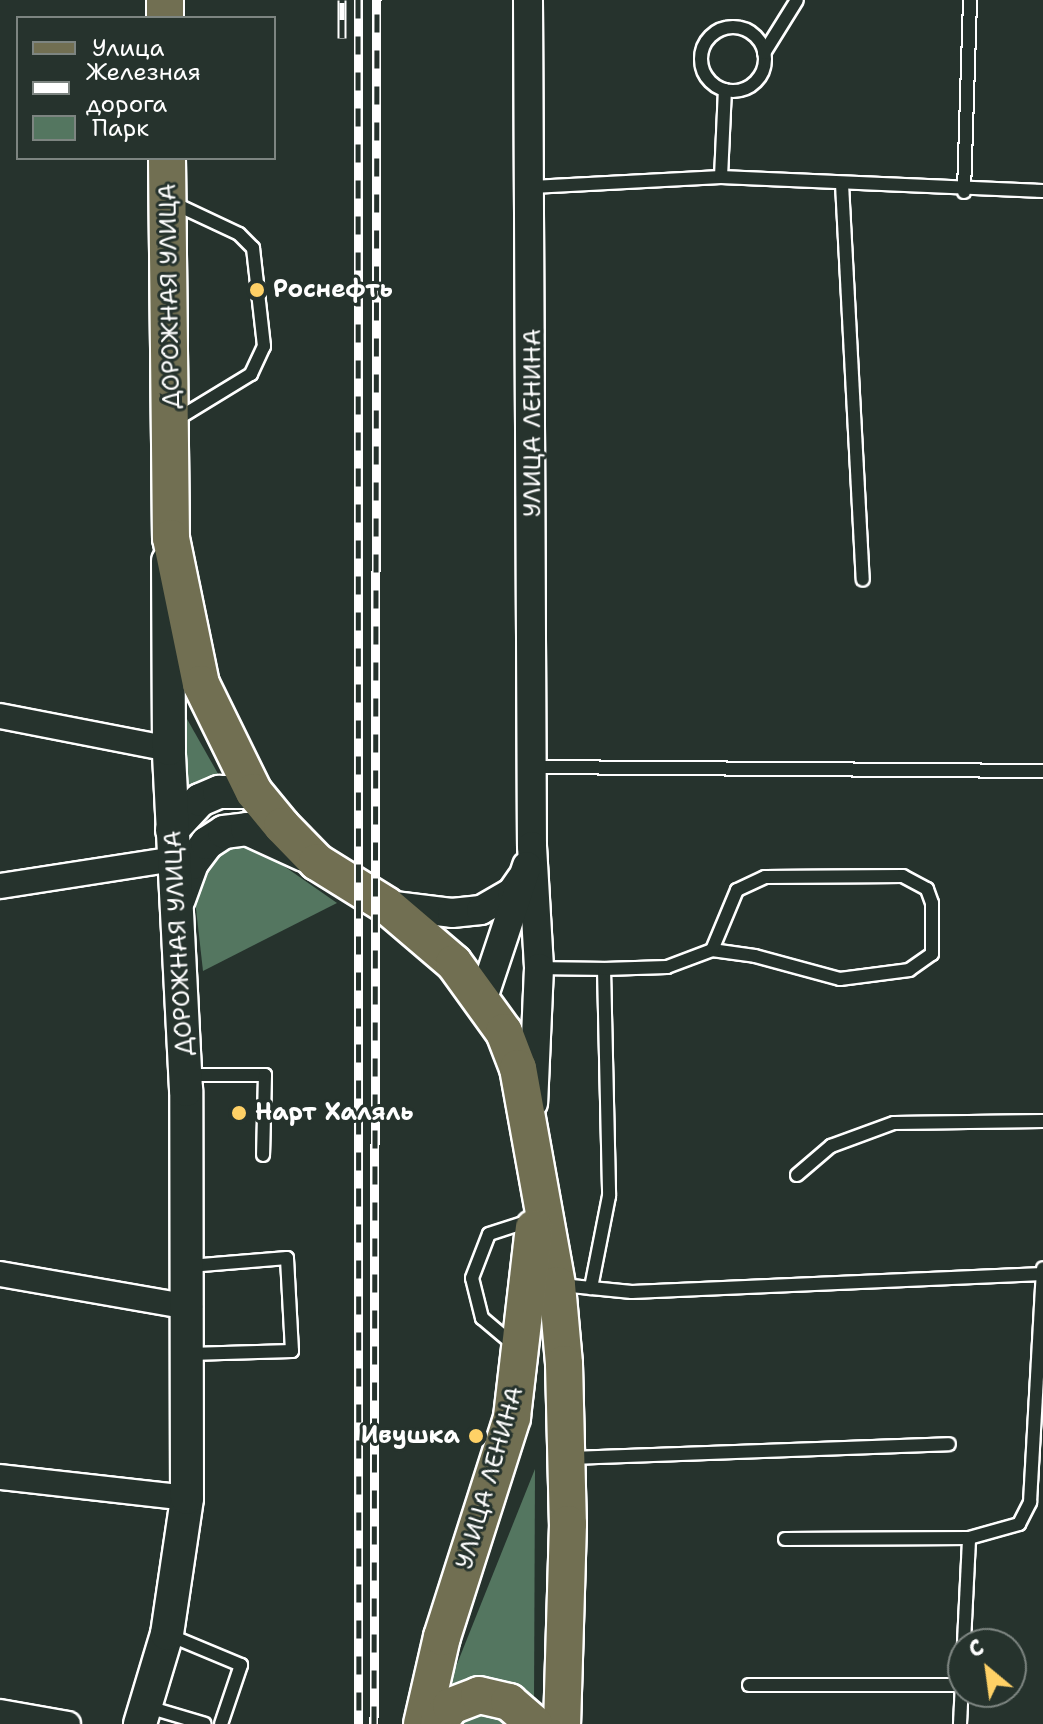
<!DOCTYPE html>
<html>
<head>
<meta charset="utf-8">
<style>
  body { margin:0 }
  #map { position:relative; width:1043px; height:1724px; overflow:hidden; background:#26332d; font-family:"Shantell Sans",sans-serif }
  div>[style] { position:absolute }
  .green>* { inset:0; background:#547660 }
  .roads { filter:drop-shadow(2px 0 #fff) drop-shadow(-2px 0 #fff) drop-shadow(0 2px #fff) drop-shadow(0 -2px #fff) }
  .service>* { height:12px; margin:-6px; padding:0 6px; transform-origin:6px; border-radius:6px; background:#26332d }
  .service>.ring { margin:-6px; padding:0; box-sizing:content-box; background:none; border:12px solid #26332d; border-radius:50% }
  .minor>* { height:24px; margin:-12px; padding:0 12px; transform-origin:12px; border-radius:12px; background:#26332d }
  .tertiary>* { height:28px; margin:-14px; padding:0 14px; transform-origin:14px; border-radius:14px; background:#26332d }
  .secondary>* { height:32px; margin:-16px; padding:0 16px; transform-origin:16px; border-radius:16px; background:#26332d }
  .primary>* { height:36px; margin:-18px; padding:0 18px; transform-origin:18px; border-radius:18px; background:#716f52 }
  .rail>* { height:9px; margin-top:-4.5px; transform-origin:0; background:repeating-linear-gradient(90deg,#26332d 0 18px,#fff 0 36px); box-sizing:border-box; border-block:2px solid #fff }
  .dots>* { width:22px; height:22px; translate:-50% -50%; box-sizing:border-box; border:4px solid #26332d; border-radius:50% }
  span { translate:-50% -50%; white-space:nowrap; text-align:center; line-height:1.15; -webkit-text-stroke:6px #26332d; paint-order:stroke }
  .poi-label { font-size:24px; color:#fff; font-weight:700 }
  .left { translate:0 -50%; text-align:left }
  .right { translate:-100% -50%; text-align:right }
  .street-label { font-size:24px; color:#fff }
  .legend { position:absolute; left:16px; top:16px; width:260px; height:144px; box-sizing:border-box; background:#26332d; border:2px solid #7d8581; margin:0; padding:10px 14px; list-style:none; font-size:24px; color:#fff }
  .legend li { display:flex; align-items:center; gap:16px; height:40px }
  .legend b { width:40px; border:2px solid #7d8581 }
  .north { position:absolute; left:947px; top:1628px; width:80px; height:80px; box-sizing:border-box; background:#26332d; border:2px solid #7d8581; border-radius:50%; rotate:331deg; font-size:22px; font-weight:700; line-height:32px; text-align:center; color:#fff }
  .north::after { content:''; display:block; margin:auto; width:28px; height:36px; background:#ffd166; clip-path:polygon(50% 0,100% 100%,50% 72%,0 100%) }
</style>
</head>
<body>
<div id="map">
  <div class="green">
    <i style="clip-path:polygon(183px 712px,221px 779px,189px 794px)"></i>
    <i style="clip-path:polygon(248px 841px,337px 903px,203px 971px,194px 891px,207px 854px)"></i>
    <i style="clip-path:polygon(535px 1469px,534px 1703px,445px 1694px)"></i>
    <i style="clip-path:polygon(487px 1713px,516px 1724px,460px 1724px)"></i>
  </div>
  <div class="roads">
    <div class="service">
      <i class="ring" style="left:701px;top:27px;width:52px;height:52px"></i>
      <i style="left:764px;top:53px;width:62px;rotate:-58.1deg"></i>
      <i style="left:721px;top:177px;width:87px;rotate:-87.4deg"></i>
      <i style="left:842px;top:184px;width:396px;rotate:87deg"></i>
      <i style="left:532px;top:187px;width:189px;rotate:-3deg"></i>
      <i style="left:721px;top:177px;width:322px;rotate:2.5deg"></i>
      <i style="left:964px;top:192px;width:192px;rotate:-88.2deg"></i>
      <i style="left:171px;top:202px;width:75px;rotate:25.2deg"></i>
      <i style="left:239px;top:234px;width:20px;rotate:45deg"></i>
      <i style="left:253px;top:248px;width:99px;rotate:83.6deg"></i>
      <i style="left:264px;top:346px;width:31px;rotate:115deg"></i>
      <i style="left:251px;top:374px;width:90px;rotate:148.6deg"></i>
      <i style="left:533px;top:767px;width:510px;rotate:0.45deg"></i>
      <i style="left:539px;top:968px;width:65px;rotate:0.9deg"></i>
      <i style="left:604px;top:969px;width:227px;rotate:88.7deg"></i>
      <i style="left:609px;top:1196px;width:94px;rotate:101.1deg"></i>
      <i style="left:604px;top:969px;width:63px;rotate:-1.8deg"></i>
      <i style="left:667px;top:967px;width:48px;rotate:-20.7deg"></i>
      <i style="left:712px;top:950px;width:43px;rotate:7.9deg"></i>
      <i style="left:755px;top:956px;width:88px;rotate:15.1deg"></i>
      <i style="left:840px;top:979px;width:70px;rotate:-7.4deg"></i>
      <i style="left:909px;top:970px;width:28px;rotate:-35deg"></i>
      <i style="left:932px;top:954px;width:51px;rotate:-90deg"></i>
      <i style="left:932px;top:903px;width:15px;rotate:-110deg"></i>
      <i style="left:927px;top:889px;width:27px;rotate:-152deg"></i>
      <i style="left:903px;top:876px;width:138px;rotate:179.6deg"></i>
      <i style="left:765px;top:877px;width:31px;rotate:155deg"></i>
      <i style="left:737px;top:890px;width:65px;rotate:112.6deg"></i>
      <i style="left:188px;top:1075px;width:77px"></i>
      <i style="left:265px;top:1075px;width:80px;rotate:91.4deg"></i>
      <i style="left:797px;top:1175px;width:45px;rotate:-40.5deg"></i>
      <i style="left:831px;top:1146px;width:67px;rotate:-20.1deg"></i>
      <i style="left:894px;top:1123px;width:149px;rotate:-0.8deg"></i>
      <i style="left:561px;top:1285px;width:71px;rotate:5.6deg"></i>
      <i style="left:632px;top:1292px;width:411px;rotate:-2.5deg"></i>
      <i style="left:514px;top:1345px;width:42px;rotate:-139.8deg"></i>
      <i style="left:482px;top:1318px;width:41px;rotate:-104deg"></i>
      <i style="left:472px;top:1278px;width:47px;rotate:-68.9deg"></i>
      <i style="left:489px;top:1234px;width:45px;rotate:-18deg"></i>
      <i style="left:189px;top:1354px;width:103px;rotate:-1.7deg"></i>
      <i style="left:292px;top:1351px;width:93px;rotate:-93.1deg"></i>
      <i style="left:287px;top:1258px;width:98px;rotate:175.3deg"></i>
      <i style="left:570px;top:1458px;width:379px;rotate:-2.1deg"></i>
      <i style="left:785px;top:1539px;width:184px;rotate:-0.3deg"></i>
      <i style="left:969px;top:1538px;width:52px;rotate:-15.6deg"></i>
      <i style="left:1019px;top:1524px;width:25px;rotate:-63deg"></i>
      <i style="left:1030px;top:1502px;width:234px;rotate:-86.8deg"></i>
      <i style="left:169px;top:1635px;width:78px;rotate:22.6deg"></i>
      <i style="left:241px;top:1665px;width:62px;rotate:108.7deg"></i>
      <i style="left:749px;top:1685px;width:210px"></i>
      <i style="left:148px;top:1707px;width:59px;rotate:16.6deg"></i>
      <i style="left:960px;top:1724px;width:186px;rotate:-87.2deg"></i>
    </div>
    <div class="minor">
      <i style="left:0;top:716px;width:172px;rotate:11deg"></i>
      <i style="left:0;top:886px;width:176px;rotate:-8.8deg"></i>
      <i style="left:0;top:1274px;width:193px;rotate:9.9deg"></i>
      <i style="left:0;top:1477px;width:188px;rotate:6.4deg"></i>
      <i style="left:0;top:1712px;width:69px;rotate:10deg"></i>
    </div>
    <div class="tertiary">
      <i style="left:528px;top:0;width:846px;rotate:89.73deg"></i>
      <i style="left:532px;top:846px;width:122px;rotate:86.7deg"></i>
      <i style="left:539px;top:968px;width:135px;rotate:92.5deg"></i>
      <i style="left:386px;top:905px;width:66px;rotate:6.9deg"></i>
      <i style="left:452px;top:913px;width:29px;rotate:-6deg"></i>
      <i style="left:481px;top:910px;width:36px;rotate:-30deg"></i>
      <i style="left:512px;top:892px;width:16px;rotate:-55deg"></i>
      <i style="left:483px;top:998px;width:139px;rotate:-71.6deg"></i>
    </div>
    <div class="secondary">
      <i style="left:172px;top:830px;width:41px;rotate:-47deg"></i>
      <i style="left:200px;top:800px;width:21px;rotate:-23deg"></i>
      <i style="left:219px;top:792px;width:35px"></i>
      <i style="left:179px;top:899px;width:38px;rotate:-70deg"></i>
      <i style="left:192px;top:863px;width:25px;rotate:-53deg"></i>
      <i style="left:207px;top:843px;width:20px;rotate:-33deg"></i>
      <i style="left:224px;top:832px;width:23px;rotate:-7deg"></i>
      <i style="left:247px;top:829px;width:63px;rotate:24.5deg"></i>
      <i style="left:140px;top:1724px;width:94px;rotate:-73.3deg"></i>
      <i style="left:167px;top:1634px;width:137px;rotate:-81.6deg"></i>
      <i style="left:187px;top:1498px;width:408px;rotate:-90.1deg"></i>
      <i style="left:186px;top:1090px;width:341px;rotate:-92.9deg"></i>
      <i style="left:169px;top:749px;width:188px;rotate:-90.3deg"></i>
    </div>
    <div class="primary">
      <i style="left:165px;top:0;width:18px;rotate:90deg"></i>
      <i style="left:167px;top:158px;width:380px;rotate:89.4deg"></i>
      <i style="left:171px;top:538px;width:149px;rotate:78.4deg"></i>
      <i style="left:201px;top:684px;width:120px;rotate:63.9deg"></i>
      <i style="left:254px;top:792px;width:44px;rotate:50.5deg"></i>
      <i style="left:282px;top:826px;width:50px;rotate:45.8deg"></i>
      <i style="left:317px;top:862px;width:81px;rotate:31.9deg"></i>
      <i style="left:386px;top:905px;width:89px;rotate:40.5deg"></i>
      <i style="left:454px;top:963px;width:85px;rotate:54.1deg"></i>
      <i style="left:504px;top:1032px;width:39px;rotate:69deg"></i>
      <i style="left:518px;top:1068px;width:220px;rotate:79.8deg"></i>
      <i style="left:557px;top:1285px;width:79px;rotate:84.9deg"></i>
      <i style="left:564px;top:1364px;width:160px;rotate:88.6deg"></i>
      <i style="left:568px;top:1524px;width:200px;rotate:91.7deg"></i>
      <i style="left:422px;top:1724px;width:89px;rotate:-77.1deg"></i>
      <i style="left:442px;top:1637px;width:231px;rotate:-72.3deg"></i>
      <i style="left:512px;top:1417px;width:190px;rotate:-83.4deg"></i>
      <i style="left:438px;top:1724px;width:22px;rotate:-54deg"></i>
      <i style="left:451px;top:1706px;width:30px;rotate:-21deg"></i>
      <i style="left:479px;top:1695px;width:31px;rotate:13deg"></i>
      <i style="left:509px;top:1702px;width:33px;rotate:41deg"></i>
    </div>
  </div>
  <div class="rail">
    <i style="left:358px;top:0;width:1724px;rotate:89.97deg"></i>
    <i style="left:342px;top:38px;width:38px;rotate:-90deg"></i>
    <i style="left:374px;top:1724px;width:1724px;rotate:-89.9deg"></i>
  </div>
  <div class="dots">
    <i style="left:257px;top:290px;background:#ffd166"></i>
    <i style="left:239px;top:1113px;background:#ffd166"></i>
    <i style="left:476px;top:1436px;background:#ffd166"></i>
  </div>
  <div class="poi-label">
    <span class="left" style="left:273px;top:290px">Роснефть</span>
    <span class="left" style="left:255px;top:1113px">Нарт Халяль</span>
    <span class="right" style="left:460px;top:1436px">Ивушка</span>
  </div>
  <div class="street-label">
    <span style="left:170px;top:296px;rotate:-91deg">ДОРОЖНАЯ УЛИЦА</span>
    <span style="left:533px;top:423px;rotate:-90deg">УЛИЦА ЛЕНИНА</span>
    <span style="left:179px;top:943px;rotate:-93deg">ДОРОЖНАЯ УЛИЦА</span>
    <span style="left:490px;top:1478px;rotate:-74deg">УЛИЦА ЛЕНИНА</span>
  </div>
  <ul class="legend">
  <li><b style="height:10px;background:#716f52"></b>Улица</li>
  <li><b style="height:10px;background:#fff"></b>Железная дорога</li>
  <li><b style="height:22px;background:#547660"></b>Парк</li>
  </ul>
  <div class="north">С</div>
</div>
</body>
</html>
